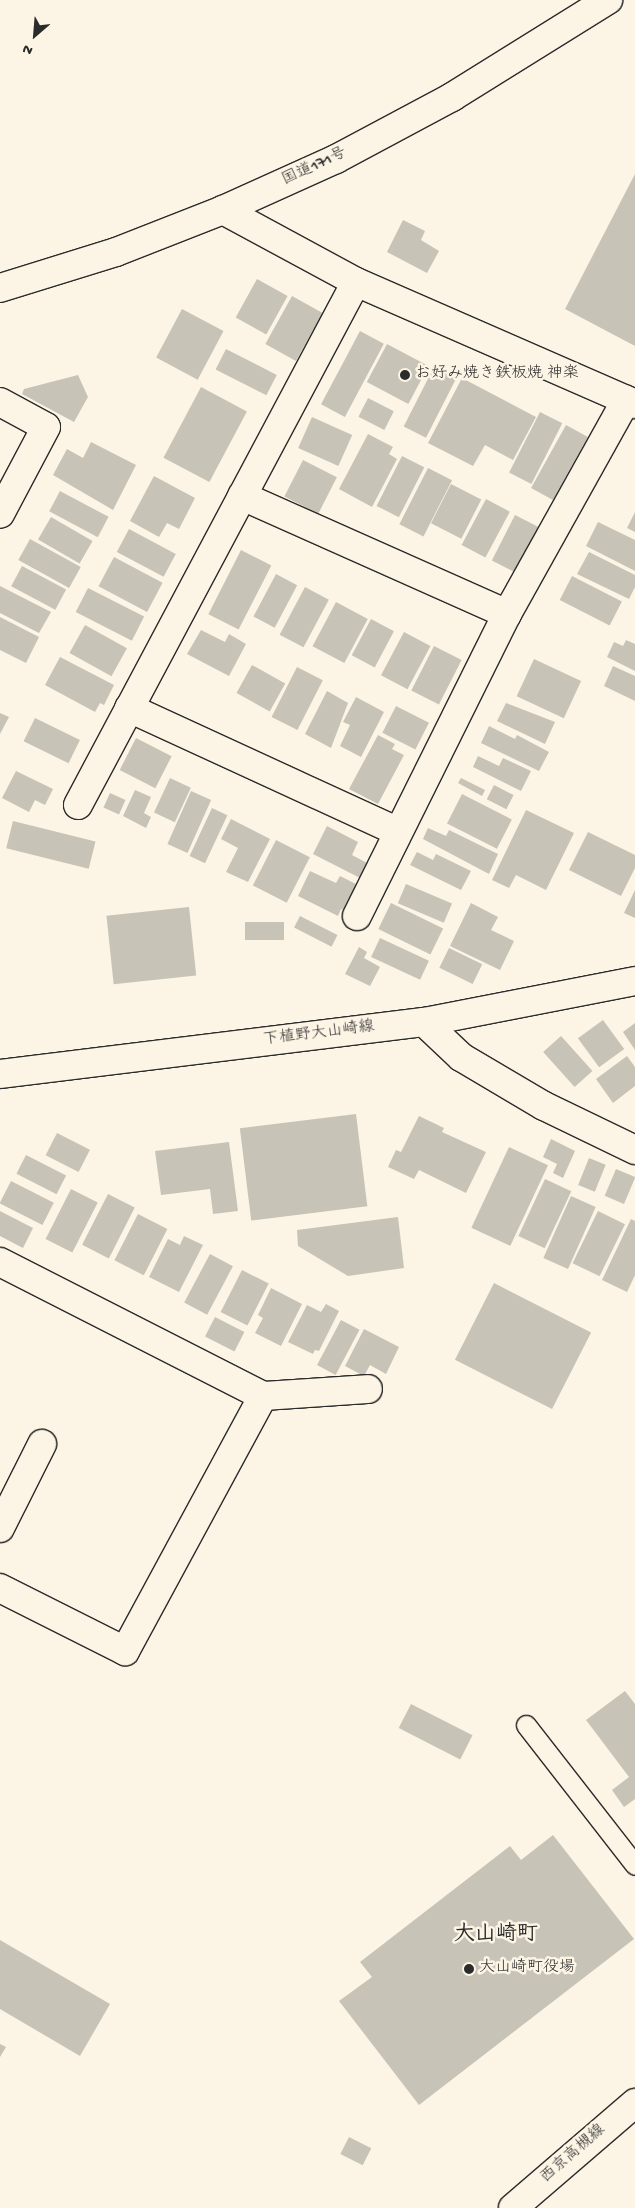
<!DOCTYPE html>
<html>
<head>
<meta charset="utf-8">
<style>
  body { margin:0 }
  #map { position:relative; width:635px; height:2208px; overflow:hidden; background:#fcf5e5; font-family:"Gochi Hand","Klee One",sans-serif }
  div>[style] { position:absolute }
  .building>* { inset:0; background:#c8c3b7; transform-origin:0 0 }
  .roads { filter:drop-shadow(1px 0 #2b2b2b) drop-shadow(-1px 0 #2b2b2b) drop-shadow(0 1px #2b2b2b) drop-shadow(0 -1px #2b2b2b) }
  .service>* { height:19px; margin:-9.5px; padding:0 9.5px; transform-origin:9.5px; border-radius:9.5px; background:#fcf5e5 }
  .minor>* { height:28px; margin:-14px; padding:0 14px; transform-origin:14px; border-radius:14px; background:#fcf5e5 }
  .tertiary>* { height:28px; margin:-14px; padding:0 14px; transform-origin:14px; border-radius:14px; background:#fcf5e5 }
  .secondary>* { height:28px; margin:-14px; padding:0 14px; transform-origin:14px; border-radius:14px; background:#fcf5e5 }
  .primary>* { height:28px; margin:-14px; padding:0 14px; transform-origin:14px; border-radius:14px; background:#fcf5e5 }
  .trunk>* { height:28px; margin:-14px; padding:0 14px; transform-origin:14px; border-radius:14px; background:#fcf5e5 }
  .dots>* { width:14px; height:14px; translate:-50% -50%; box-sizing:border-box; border:2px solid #fcf5e5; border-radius:50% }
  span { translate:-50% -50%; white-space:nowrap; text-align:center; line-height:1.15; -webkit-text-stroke:5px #fcf5e5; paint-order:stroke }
  .street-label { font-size:16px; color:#2b2b2b }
  .poi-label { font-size:16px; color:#2b2b2b }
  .left { translate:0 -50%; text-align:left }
  .district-label { font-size:21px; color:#2b2b2b; font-weight:700 }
  .north { position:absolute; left:10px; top:10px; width:50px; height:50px; -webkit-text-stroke:4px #fcf5e5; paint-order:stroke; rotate:207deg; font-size:14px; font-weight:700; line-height:20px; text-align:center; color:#2b2b2b }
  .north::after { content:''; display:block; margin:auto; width:18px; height:22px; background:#2b2b2b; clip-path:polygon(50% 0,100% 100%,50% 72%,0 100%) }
</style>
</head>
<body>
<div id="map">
  <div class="building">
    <i style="clip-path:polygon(635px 174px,635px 346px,565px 309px)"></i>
    <i style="clip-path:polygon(403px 220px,425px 231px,421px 240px,439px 251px,427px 273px,387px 252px)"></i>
    <i style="left:257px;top:279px;width:35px;height:44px;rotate:29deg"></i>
    <i style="left:292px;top:296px;width:35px;height:55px;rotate:29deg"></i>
    <i style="left:182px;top:309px;width:47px;height:55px;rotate:28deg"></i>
    <i style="left:360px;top:331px;width:27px;height:83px;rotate:28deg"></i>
    <i style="left:387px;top:344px;width:47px;height:43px;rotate:28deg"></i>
    <i style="left:226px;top:349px;width:57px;height:23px;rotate:27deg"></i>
    <i style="left:435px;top:365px;width:25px;height:69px;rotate:27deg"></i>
    <i style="clip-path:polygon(78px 375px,88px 397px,74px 422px,22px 394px,24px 389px)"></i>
    <i style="clip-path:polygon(462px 378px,536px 417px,513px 460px,485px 445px,473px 466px,428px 443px)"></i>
    <i style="left:201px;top:387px;width:52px;height:80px;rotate:28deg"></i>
    <i style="left:368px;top:398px;width:29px;height:21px;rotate:27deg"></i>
    <i style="left:540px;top:412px;width:25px;height:68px;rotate:27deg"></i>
    <i style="left:312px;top:417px;width:44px;height:34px;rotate:24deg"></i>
    <i style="left:566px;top:425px;width:25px;height:72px;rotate:29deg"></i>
    <i style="clip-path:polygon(368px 434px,393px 447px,389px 454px,397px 459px,372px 507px,339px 489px)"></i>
    <i style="clip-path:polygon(91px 442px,136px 465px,113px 510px,53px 475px,67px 449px,83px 458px)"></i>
    <i style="left:402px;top:456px;width:25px;height:56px;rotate:27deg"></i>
    <i style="left:303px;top:460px;width:38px;height:41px;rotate:27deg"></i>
    <i style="left:428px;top:468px;width:27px;height:63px;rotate:27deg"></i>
    <i style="clip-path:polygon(154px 476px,195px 498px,179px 529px,167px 523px,159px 537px,130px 521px)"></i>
    <i style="left:451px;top:484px;width:34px;height:44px;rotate:27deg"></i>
    <i style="left:60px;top:491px;width:55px;height:23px;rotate:28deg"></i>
    <i style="left:486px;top:499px;width:27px;height:52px;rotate:28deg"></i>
    <i style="clip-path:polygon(635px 512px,635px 532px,627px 528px)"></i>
    <i style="left:515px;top:515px;width:27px;height:51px;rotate:27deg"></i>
    <i style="left:51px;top:517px;width:48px;height:26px;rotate:30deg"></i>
    <i style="clip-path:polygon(598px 522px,635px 540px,635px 571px,586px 546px)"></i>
    <i style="left:129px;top:529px;width:53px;height:26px;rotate:28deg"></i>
    <i style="left:30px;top:539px;width:58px;height:24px;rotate:29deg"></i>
    <i style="left:241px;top:550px;width:34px;height:72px;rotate:27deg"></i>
    <i style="clip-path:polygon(589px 552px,635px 575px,635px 587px,629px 599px,577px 574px)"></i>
    <i style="left:114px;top:557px;width:55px;height:33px;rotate:28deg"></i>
    <i style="left:22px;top:566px;width:50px;height:23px;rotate:28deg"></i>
    <i style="left:276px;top:574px;width:24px;height:48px;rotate:28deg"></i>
    <i style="left:572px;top:576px;width:56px;height:27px;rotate:27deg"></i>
    <i style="clip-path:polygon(0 586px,51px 612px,39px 633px,0 613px)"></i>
    <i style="left:305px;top:587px;width:27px;height:54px;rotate:28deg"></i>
    <i style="left:88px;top:588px;width:63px;height:27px;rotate:27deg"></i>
    <i style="left:336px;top:602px;width:36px;height:50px;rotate:28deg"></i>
    <i style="clip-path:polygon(0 617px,39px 637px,26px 663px,0 650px)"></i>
    <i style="left:371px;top:619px;width:26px;height:41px;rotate:28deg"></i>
    <i style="left:85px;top:625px;width:48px;height:32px;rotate:29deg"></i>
    <i style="clip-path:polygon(201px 630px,225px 642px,229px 634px,246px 644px,229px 676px,187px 654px)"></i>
    <i style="left:404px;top:632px;width:30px;height:49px;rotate:28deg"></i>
    <i style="clip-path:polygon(626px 640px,635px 644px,635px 671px,607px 657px,614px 642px,623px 646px)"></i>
    <i style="left:434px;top:646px;width:31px;height:50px;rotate:27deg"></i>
    <i style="clip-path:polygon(60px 657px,114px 685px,104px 705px,100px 703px,95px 712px,45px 685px)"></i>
    <i style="left:534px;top:659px;width:52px;height:41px;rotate:25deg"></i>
    <i style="left:252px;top:665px;width:38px;height:32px;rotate:29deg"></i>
    <i style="clip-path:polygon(613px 666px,635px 676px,635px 701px,604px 686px)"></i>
    <i style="left:297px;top:667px;width:29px;height:56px;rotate:27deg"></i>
    <i style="clip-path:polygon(327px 691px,348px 703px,331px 748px,305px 734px)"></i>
    <i style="clip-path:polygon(356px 697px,384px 712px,361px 757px,340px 746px,350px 725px,343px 722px)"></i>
    <i style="clip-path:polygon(506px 703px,555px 722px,545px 744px,497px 721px)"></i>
    <i style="left:396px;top:706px;width:37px;height:30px;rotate:27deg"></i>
    <i style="clip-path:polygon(0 713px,9px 717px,0 734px)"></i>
    <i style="left:35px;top:718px;width:50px;height:26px;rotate:26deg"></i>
    <i style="clip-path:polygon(489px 726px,515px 739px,517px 735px,549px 752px,539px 771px,481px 743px)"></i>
    <i style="clip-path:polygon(378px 735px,395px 744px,392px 749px,404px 755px,378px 804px,349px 789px)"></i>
    <i style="left:136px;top:738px;width:40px;height:36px;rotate:27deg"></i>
    <i style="clip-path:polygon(478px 756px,499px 766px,503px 758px,531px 771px,521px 791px,473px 767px)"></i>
    <i style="clip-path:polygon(16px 771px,53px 789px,45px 805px,35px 800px,29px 812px,2px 798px)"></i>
    <i style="left:170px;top:778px;width:23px;height:38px;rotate:25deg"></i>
    <i style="clip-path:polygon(461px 778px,485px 790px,482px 796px,458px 783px)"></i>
    <i style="left:494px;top:785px;width:22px;height:16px;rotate:27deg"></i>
    <i style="clip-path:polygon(135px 790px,151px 797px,144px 813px,151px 817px,146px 828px,123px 816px)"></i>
    <i style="left:191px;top:791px;width:22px;height:58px;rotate:24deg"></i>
    <i style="left:110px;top:793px;width:17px;height:16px;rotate:24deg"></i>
    <i style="left:462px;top:794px;width:56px;height:33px;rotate:27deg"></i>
    <i style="left:212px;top:808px;width:17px;height:53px;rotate:25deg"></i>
    <i style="clip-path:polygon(526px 810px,574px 833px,546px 890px,516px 875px,509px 888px,492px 880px)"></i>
    <i style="clip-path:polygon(231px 819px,270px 839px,248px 882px,226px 872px,238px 848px,221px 839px)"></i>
    <i style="left:13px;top:821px;width:85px;height:28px;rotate:14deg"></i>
    <i style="clip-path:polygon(327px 826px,358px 842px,352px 855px,369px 864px,362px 879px,313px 854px)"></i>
    <i style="clip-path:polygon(428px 828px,446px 836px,449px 830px,498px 854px,489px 874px,423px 839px)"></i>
    <i style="clip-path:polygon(588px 832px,635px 855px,635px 868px,621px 896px,569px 870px)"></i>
    <i style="left:276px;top:840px;width:38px;height:51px;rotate:27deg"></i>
    <i style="clip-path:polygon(417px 852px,433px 860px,436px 854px,471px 871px,461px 890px,410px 865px)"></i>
    <i style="clip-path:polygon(310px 871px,336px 883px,340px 876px,362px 887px,349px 913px,341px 909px,338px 916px,298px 896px)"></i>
    <i style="left:406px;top:884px;width:50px;height:21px;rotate:23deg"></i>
    <i style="clip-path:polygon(635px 890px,635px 918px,624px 913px)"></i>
    <i style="left:391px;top:903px;width:58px;height:29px;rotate:26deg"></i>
    <i style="clip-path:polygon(471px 903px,498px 917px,491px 930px,514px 941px,500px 970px,450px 946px)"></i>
    <i style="left:189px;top:907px;width:69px;height:83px;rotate:84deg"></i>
    <i style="left:300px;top:916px;width:42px;height:13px;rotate:27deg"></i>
    <i style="left:284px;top:922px;width:18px;height:39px;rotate:90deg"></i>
    <i style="left:380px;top:938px;width:54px;height:21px;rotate:25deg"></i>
    <i style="clip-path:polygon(359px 947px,367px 952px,364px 958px,380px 967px,370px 986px,345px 974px)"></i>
    <i style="left:449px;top:948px;width:37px;height:22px;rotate:26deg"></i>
    <i style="left:603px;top:1020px;width:36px;height:31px;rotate:54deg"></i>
    <i style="clip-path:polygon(635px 1023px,635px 1050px,623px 1032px)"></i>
    <i style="left:561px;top:1036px;width:47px;height:24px;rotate:48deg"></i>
    <i style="clip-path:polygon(627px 1056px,635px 1067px,635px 1086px,613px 1103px,596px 1079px)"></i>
    <i style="left:356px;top:1114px;width:93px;height:117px;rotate:83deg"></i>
    <i style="clip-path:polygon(419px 1116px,444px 1128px,442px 1132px,486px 1152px,466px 1193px,419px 1170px,414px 1179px,388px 1167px,396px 1150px,401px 1152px)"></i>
    <i style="left:57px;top:1133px;width:37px;height:25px;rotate:27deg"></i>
    <i style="clip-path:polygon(551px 1139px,575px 1151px,563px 1178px,553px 1173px,557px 1164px,543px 1157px)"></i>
    <i style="clip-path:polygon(229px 1142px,238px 1211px,213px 1214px,210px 1189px,161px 1195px,155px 1151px)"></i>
    <i style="left:509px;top:1147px;width:43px;height:89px;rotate:25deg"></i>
    <i style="left:26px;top:1155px;width:45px;height:21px;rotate:27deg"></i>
    <i style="left:589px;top:1158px;width:18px;height:29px;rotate:22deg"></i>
    <i style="left:616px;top:1169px;width:21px;height:29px;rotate:23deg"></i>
    <i style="left:545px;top:1179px;width:29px;height:63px;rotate:25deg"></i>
    <i style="left:11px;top:1181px;width:48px;height:25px;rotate:27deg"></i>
    <i style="left:71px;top:1189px;width:30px;height:56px;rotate:27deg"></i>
    <i style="left:108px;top:1194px;width:30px;height:57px;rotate:27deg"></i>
    <i style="left:571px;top:1196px;width:27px;height:68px;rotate:24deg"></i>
    <i style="clip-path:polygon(0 1211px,33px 1228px,23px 1248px,0 1236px)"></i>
    <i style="left:598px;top:1211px;width:30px;height:58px;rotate:26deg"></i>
    <i style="left:138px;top:1214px;width:33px;height:52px;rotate:27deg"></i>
    <i style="clip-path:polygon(398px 1217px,404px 1268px,348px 1276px,298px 1246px,297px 1230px)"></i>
    <i style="clip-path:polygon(631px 1219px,635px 1221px,635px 1275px,627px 1292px,602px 1280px)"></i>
    <i style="clip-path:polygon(184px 1236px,203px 1245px,179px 1292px,149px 1277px,168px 1239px,180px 1245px)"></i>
    <i style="left:210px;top:1254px;width:26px;height:55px;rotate:28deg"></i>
    <i style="left:242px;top:1270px;width:30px;height:47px;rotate:27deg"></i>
    <i style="left:494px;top:1283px;width:109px;height:86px;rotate:27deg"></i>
    <i style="clip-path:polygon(271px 1288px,302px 1304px,281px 1346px,255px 1333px,263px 1318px,258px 1315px)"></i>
    <i style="clip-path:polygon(326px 1304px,339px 1311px,319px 1351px,315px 1350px,313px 1354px,288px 1342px,307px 1305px,321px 1312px)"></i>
    <i style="left:215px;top:1317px;width:33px;height:22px;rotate:27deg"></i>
    <i style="left:341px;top:1320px;width:21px;height:51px;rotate:28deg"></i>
    <i style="clip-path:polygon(364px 1329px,399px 1347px,386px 1374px,370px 1365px,364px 1376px,345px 1366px)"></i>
    <i style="clip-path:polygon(625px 1691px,635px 1704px,635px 1799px,624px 1807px,612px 1790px,629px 1777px,586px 1720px)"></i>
    <i style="left:411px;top:1704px;width:69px;height:27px;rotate:27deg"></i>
    <i style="clip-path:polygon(553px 1835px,634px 1939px,419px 2105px,339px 2001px,372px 1977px,360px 1962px,510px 1846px,521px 1860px)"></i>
    <i style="clip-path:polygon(0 1940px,110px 2004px,80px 2056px,0 2009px)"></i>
    <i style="clip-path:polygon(0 2044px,6px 2047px,0 2057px)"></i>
    <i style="left:349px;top:2137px;width:25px;height:19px;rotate:27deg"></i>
  </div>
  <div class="roads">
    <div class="service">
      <i style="left:526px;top:1725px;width:177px;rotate:52.1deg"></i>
    </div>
    <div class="minor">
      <i style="left:223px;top:210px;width:151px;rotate:28.4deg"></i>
      <i style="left:356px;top:282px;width:305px;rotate:23.6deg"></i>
      <i style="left:0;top:402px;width:52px;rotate:28.5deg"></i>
      <i style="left:46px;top:427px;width:98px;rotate:117.9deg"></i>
      <i style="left:242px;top:496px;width:290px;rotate:24deg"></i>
      <i style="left:129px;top:708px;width:295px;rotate:24.7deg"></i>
      <i style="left:78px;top:805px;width:592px;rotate:-62.01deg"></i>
      <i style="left:357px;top:916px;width:337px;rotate:-63.6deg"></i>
      <i style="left:507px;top:614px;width:245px;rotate:-60.9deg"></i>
      <i style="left:0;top:1262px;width:295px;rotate:27deg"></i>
      <i style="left:263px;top:1396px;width:290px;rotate:118.4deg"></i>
      <i style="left:125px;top:1651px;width:140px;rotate:-153.3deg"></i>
      <i style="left:263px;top:1396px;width:105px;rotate:-3.8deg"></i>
      <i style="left:0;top:1528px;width:94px;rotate:-63.4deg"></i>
    </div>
    <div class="tertiary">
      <i style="left:424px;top:1022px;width:51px;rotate:43.4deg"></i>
      <i style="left:461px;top:1057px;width:96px;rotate:30.6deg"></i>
      <i style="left:544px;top:1106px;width:101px;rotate:25.8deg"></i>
    </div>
    <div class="secondary">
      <i style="left:0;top:1074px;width:427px;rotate:-7deg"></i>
      <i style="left:424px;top:1022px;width:215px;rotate:-11deg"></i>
    </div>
    <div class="primary">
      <i style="left:513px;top:2208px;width:161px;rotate:-40.7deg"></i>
    </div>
    <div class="trunk">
      <i style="left:0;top:288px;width:121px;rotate:-17.2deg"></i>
      <i style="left:116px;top:252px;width:115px;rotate:-21.4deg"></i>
      <i style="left:223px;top:210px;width:124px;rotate:-24.3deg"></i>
      <i style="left:336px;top:159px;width:132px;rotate:-28.1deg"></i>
      <i style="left:452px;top:97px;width:184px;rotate:-31.9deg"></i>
    </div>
  </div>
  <div class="dots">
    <i style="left:405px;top:375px;background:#2b2b2b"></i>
    <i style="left:469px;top:1969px;background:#2b2b2b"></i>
  </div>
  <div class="street-label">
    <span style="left:315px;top:168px;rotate:-25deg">国道171号</span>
    <span style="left:319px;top:1035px;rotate:-7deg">下植野大山崎線</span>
    <span style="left:574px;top:2155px;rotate:-41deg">西京高槻線</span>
  </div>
  <div class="poi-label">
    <span class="left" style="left:415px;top:375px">お好み焼き鉄板焼 神楽</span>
    <span class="left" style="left:479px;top:1969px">大山崎町役場</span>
  </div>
  <div class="district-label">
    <span style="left:496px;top:1936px">大山崎町</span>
  </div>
  <div class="north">N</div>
</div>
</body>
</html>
